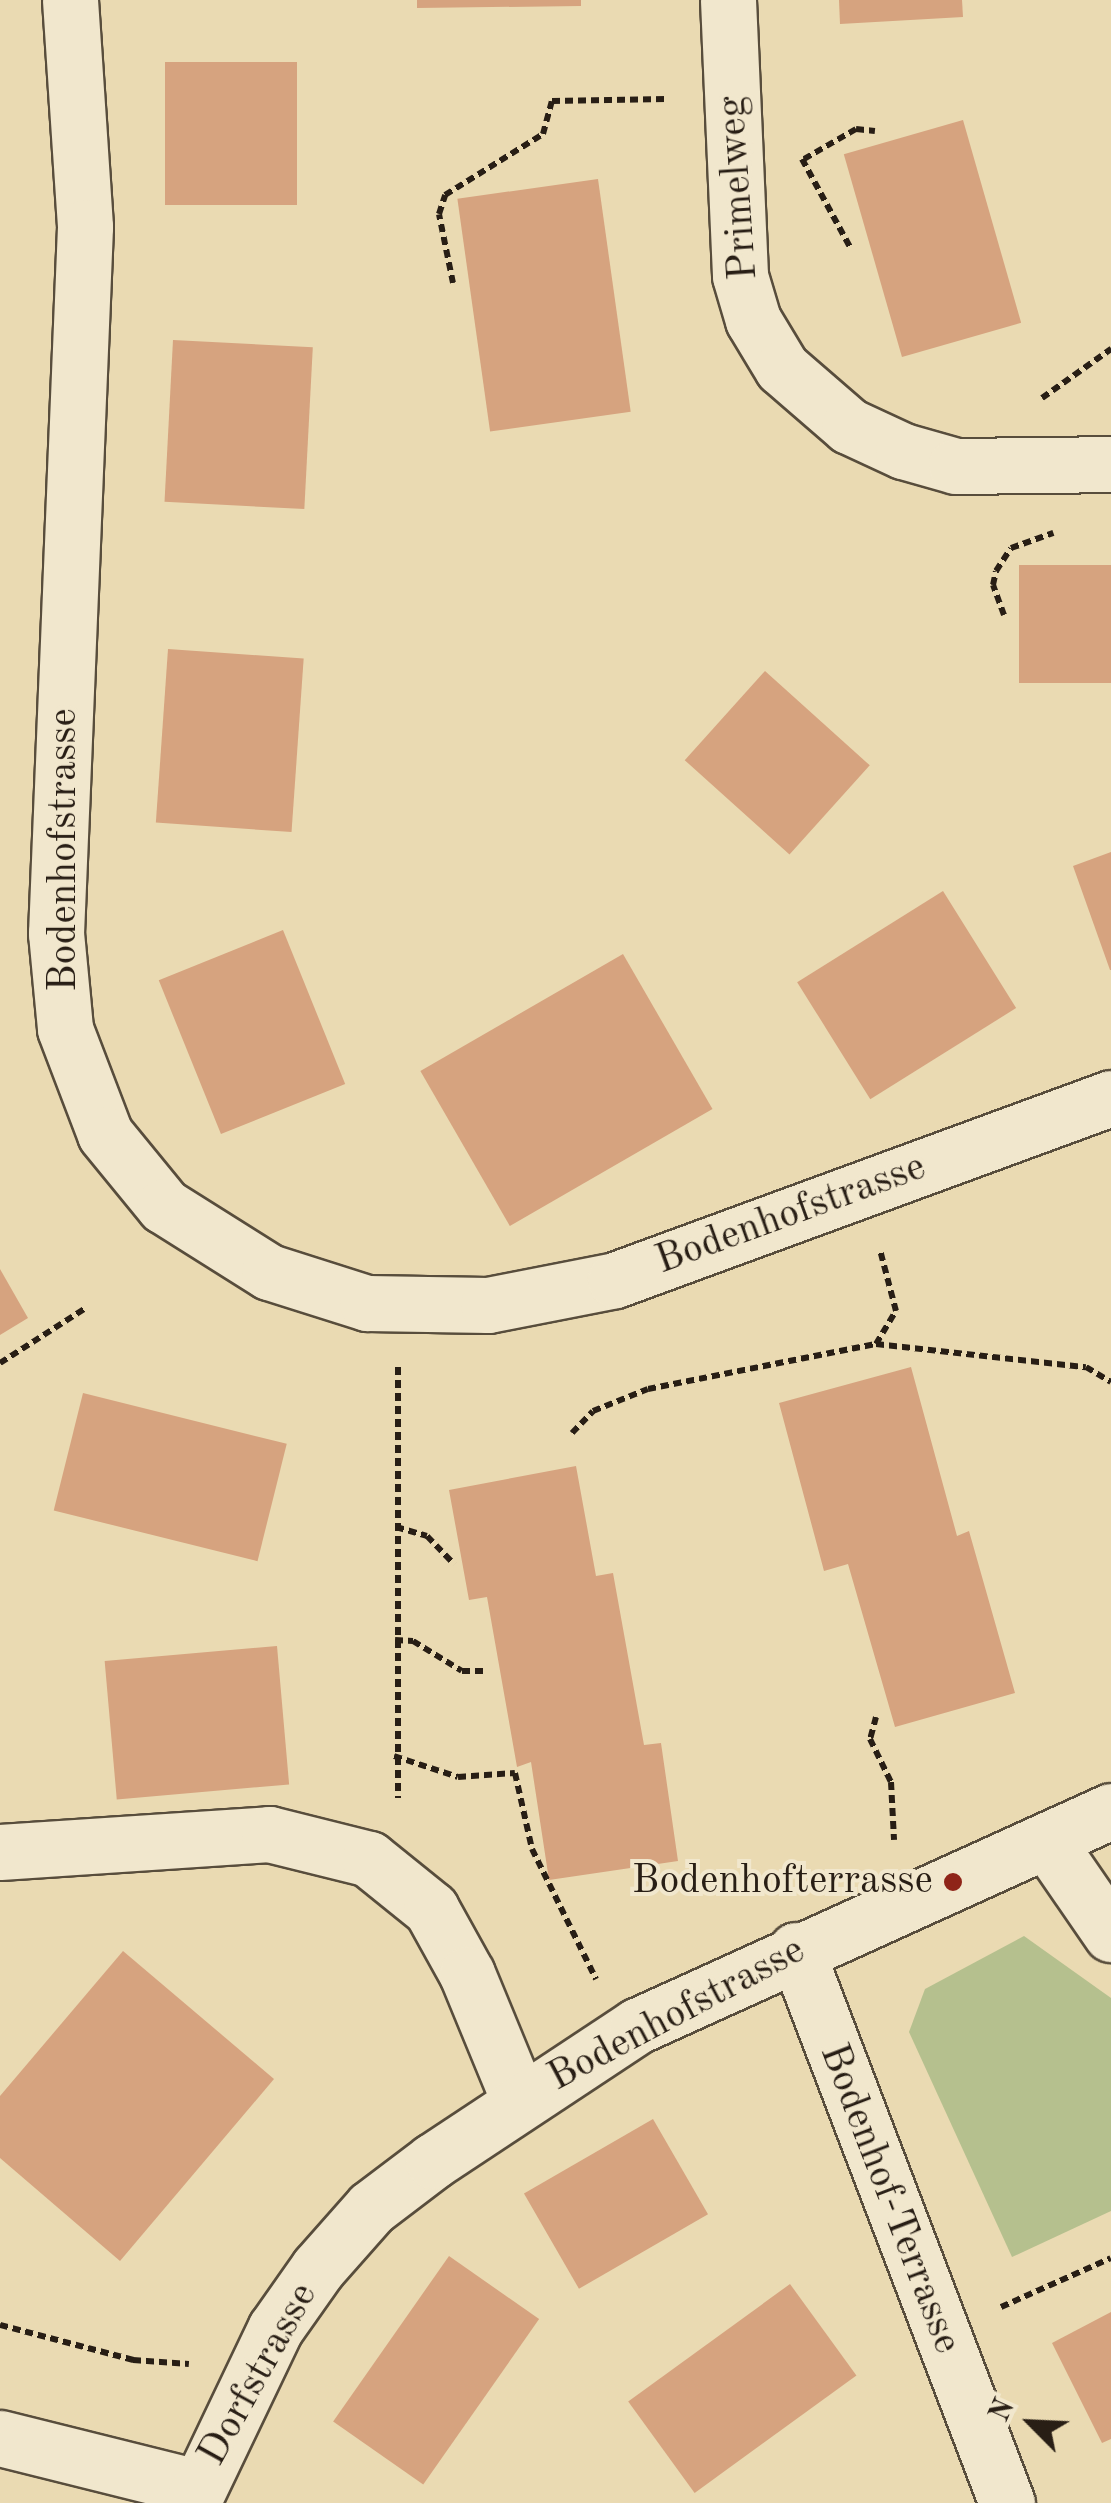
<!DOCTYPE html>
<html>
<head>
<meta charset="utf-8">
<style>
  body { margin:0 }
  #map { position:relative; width:1111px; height:2503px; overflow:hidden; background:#eadab2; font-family:"Old Standard TT",serif }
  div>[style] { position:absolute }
  .green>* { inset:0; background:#b5c08e }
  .building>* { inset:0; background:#d6a37f; transform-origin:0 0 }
  .path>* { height:6px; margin-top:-3px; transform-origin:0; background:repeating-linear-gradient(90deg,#281e15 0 8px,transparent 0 13px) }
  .roads { filter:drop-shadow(2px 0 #584d3c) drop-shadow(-2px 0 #584d3c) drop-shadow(0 2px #584d3c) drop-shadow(0 -2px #584d3c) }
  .street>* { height:55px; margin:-27.5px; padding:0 27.5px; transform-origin:27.5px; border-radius:27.5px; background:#f1e7cd }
  .dots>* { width:28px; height:28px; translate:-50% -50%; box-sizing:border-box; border:5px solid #f1e7cd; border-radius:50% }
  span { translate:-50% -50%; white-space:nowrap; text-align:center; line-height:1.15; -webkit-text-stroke:8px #f1e7cd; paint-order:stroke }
  .street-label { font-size:40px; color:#281e15 }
  .poi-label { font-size:40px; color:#281e15 }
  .right { translate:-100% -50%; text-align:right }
  .north { position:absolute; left:981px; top:2373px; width:100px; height:100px; -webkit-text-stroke:8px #f1e7cd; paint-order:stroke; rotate:294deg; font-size:28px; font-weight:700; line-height:40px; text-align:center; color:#281e15 }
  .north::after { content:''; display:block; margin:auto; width:35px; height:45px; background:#281e15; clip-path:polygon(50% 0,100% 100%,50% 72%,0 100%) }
</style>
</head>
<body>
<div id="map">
  <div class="green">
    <i style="clip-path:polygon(1024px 1936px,1111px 1998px,1111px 2211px,1012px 2257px,909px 2032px,925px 1989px)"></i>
  </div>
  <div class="building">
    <i style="clip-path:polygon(417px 0,581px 0,581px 6px,417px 8px)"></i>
    <i style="clip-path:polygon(839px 0,962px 0,963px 17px,840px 24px)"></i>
    <i style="left:165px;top:62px;width:132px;height:143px"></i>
    <i style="left:963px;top:120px;width:211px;height:124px;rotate:74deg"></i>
    <i style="left:598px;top:179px;width:235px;height:142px;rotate:82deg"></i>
    <i style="left:173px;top:340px;width:140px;height:162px;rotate:3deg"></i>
    <i style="left:1111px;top:565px;width:118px;height:92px;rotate:90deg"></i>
    <i style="left:168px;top:649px;width:136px;height:174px;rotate:4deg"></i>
    <i style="left:765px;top:671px;width:141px;height:120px;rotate:42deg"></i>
    <i style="clip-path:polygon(1111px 852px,1111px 970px,1110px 970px,1073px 866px)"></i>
    <i style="left:943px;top:891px;width:138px;height:172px;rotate:58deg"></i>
    <i style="left:283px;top:930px;width:166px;height:134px;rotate:68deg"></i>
    <i style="left:623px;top:954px;width:179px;height:234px;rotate:60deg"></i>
    <i style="clip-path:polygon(0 1269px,28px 1318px,0 1335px)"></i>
    <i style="clip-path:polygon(911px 1367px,957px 1536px,969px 1531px,1015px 1693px,895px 1727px,848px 1564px,824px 1571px,779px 1403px)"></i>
    <i style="left:83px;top:1393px;width:210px;height:121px;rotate:14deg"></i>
    <i style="clip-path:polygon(576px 1466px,596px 1576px,613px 1573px,644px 1745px,661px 1743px,678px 1861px,549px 1880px,531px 1762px,517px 1767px,487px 1597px,469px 1600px,449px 1490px)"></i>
    <i style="left:277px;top:1646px;width:139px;height:173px;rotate:85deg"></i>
    <i style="clip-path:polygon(123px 1951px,274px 2079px,120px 2261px,0 2158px,0 2096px)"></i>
    <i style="left:653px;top:2119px;width:110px;height:149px;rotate:60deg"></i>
    <i style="left:449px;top:2256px;width:110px;height:202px;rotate:35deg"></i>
    <i style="left:790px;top:2284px;width:113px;height:200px;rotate:54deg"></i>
    <i style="clip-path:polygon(1111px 2312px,1111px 2439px,1102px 2443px,1052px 2343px)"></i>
  </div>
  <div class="path">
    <i style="left:802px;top:159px;width:102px;rotate:61.4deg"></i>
    <i style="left:804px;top:159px;width:60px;rotate:-30deg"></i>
    <i style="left:856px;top:129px;width:19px;rotate:6deg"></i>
    <i style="left:453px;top:283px;width:70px;rotate:-101.5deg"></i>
    <i style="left:439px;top:214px;width:20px;rotate:-72deg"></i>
    <i style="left:445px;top:195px;width:115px;rotate:-31.9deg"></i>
    <i style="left:543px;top:134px;width:34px;rotate:-75deg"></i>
    <i style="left:552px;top:101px;width:114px;rotate:-1deg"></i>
    <i style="left:1042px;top:398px;width:85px;rotate:-35.4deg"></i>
    <i style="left:1004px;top:615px;width:32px;rotate:-110deg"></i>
    <i style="left:993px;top:585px;width:14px;rotate:-78deg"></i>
    <i style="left:996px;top:571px;width:27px;rotate:-57deg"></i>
    <i style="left:1011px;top:548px;width:45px;rotate:-19.7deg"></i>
    <i style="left:876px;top:1344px;width:39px;rotate:-59deg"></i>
    <i style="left:896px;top:1311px;width:63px;rotate:-104.7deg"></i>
    <i style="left:0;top:1363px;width:100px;rotate:-32.7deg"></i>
    <i style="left:398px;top:1367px;width:431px;rotate:90deg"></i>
    <i style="left:572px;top:1433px;width:30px;rotate:-46deg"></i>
    <i style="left:593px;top:1411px;width:59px;rotate:-21.8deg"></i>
    <i style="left:648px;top:1389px;width:232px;rotate:-11.2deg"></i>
    <i style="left:876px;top:1344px;width:211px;rotate:6.3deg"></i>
    <i style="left:1086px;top:1367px;width:29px;rotate:31deg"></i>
    <i style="left:396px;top:1527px;width:32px;rotate:16deg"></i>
    <i style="left:427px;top:1536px;width:39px;rotate:46deg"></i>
    <i style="left:395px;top:1640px;width:18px;rotate:3deg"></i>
    <i style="left:413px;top:1641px;width:57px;rotate:31.5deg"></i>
    <i style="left:462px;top:1671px;width:24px"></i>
    <i style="left:876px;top:1717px;width:23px;rotate:105deg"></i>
    <i style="left:870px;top:1739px;width:48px;rotate:64deg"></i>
    <i style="left:891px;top:1782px;width:58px;rotate:87deg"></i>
    <i style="left:394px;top:1756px;width:67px;rotate:18.2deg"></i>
    <i style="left:458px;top:1777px;width:57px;rotate:-4deg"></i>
    <i style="left:515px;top:1773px;width:78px;rotate:77.4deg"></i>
    <i style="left:532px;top:1849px;width:145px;rotate:63.8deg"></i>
    <i style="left:1001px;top:2307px;width:120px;rotate:-24deg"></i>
    <i style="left:0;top:2325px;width:138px;rotate:14.7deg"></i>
    <i style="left:133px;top:2360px;width:56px;rotate:4.1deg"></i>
  </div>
  <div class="roads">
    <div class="street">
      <i style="left:70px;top:0;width:227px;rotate:86.2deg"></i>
      <i style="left:85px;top:227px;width:707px;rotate:92.35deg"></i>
      <i style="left:56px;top:933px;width:96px;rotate:84.6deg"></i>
      <i style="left:65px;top:1029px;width:112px;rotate:69.1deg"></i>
      <i style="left:105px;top:1134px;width:93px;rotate:50.7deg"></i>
      <i style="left:164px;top:1206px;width:124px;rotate:32.2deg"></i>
      <i style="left:269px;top:1272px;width:103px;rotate:17.6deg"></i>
      <i style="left:367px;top:1303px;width:121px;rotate:0.9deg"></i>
      <i style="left:488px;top:1305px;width:129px;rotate:-11.1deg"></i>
      <i style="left:615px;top:1280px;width:528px;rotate:-20.15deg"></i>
      <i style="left:728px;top:0;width:276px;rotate:87.5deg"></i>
      <i style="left:740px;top:276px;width:46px;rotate:73.5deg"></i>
      <i style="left:753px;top:320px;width:56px;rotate:58.9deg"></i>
      <i style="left:782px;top:368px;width:89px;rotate:40.9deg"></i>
      <i style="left:849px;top:426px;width:60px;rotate:24.8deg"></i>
      <i style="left:903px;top:451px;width:55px;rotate:15.8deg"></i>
      <i style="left:956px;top:466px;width:155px;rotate:-0.7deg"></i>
      <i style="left:1047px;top:1841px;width:113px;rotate:55.5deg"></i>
      <i style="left:0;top:1852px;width:270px;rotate:-3.8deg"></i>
      <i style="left:269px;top:1834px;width:103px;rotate:14deg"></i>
      <i style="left:369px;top:1859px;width:80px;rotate:38.9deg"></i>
      <i style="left:431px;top:1909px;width:74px;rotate:61deg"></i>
      <i style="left:467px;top:1974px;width:136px;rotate:67.6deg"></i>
      <i style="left:796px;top:1950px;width:592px;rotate:69.12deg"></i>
      <i style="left:0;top:2438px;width:203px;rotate:14deg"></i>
      <i style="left:192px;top:2503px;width:193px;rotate:-64.5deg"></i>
      <i style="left:275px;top:2329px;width:75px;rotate:-54.8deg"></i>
      <i style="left:318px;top:2268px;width:80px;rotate:-48.5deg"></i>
      <i style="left:371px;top:2208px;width:78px;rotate:-37.2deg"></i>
      <i style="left:433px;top:2161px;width:245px;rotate:-33.5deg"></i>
      <i style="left:637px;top:2026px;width:520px;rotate:-24.4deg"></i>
    </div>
  </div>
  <div class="dots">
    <i style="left:953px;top:1882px;background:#8f2418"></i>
  </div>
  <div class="street-label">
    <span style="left:739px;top:188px;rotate:-94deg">Primelweg</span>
    <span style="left:65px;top:850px;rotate:-90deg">Bodenhofstrasse</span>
    <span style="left:791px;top:1215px;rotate:-20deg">Bodenhofstrasse</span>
    <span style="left:677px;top:2015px;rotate:-28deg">Bodenhofstrasse</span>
    <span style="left:889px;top:2199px;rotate:69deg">Bodenhof-Terrasse</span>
    <span style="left:259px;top:2375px;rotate:-61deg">Dorfstrasse</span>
  </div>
  <div class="poi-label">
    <span class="right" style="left:933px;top:1882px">Bodenhofterrasse</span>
  </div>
  <div class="north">N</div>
</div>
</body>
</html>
